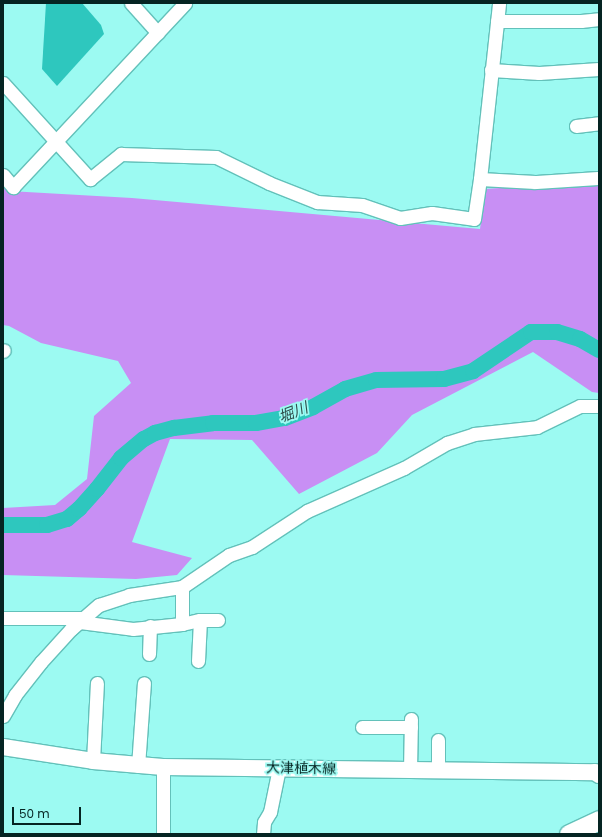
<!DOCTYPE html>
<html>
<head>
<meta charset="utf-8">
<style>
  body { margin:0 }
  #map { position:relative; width:602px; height:837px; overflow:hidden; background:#9cfaf2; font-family:Poppins,"Noto Sans JP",sans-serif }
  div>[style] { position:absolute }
  .forest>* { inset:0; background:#c88ff4 }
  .water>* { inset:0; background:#2ec7be }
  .river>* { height:16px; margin:-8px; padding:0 8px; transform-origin:8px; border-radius:8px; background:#2ec7be }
  .roads { filter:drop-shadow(1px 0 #63c1ba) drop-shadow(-1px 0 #63c1ba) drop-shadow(0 1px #63c1ba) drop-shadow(0 -1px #63c1ba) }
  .minor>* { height:13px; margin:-6.5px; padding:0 6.5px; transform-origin:6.5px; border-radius:6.5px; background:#fff }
  .major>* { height:16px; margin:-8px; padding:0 8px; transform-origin:8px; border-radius:8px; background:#fff }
  .highway>* { height:19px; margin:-9.5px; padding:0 9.5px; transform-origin:9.5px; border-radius:9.5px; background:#fff }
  span { translate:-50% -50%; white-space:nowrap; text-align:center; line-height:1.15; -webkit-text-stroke:3.5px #9cfaf2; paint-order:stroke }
  .street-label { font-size:14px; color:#052422 }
  .water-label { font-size:15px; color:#304e4c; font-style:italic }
  .frame { position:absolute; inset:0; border:4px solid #052422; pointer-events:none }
  .scale { position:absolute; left:12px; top:807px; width:69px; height:18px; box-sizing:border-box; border:2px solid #052422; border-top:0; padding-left:5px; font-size:12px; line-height:14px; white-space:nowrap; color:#052422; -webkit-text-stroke:3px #9cfaf2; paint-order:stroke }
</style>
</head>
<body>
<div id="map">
  <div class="forest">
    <i style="clip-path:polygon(599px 181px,599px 393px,592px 392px,533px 352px,412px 415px,377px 453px,299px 494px,252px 440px,170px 439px,132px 542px,192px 558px,177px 575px,136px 579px,3px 575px,3px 508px,55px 505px,87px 479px,94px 416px,131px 383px,118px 361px,41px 343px,9px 326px,3px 325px,3px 185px,9px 191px,132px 198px,480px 229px,485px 189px)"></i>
  </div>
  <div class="water">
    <i style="clip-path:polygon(46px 3px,82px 3px,101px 25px,104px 34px,57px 86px,42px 69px)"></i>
  </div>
  <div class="river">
    <i style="left:3px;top:525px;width:44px"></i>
    <i style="left:47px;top:525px;width:21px;rotate:-17deg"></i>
    <i style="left:67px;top:519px;width:16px;rotate:-40deg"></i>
    <i style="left:79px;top:509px;width:27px;rotate:-48deg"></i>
    <i style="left:97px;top:489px;width:39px;rotate:-52deg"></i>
    <i style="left:121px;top:458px;width:30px;rotate:-40deg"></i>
    <i style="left:144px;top:439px;width:13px;rotate:-29deg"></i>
    <i style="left:155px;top:433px;width:20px;rotate:-15deg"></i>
    <i style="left:174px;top:428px;width:39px;rotate:-7deg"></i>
    <i style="left:213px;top:423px;width:43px"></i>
    <i style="left:256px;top:423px;width:29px;rotate:-10deg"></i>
    <i style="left:285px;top:418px;width:30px;rotate:-21deg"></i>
    <i style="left:313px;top:407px;width:37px;rotate:-29deg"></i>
    <i style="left:345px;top:389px;width:32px;rotate:-16deg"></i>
    <i style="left:376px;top:380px;width:68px;rotate:-0.8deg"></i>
    <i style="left:444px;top:379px;width:30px;rotate:-15deg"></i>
    <i style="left:473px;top:371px;width:70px;rotate:-33.9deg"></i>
    <i style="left:531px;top:332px;width:26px"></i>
    <i style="left:557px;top:332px;width:24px;rotate:17deg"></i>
    <i style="left:580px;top:339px;width:22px;rotate:30deg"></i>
  </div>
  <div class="roads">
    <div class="minor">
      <i style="left:131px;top:3px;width:40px;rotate:48deg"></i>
      <i style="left:497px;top:21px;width:84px"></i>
      <i style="left:581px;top:21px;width:18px;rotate:-6deg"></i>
      <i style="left:491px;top:70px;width:48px;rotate:3.6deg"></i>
      <i style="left:539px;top:73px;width:60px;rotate:-3.8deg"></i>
      <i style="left:3px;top:83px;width:130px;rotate:47.8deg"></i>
      <i style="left:90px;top:179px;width:40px;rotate:-39deg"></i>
      <i style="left:121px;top:154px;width:95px;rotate:1.8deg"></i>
      <i style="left:216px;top:157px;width:59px;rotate:26.1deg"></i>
      <i style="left:269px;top:183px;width:52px;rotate:21.6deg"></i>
      <i style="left:317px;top:202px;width:45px;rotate:3.8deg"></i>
      <i style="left:362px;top:205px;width:40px;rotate:18.9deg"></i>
      <i style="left:400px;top:218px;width:32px;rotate:-9deg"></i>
      <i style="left:432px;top:213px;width:42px;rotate:8.1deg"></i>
      <i style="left:474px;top:219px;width:40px;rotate:-81.5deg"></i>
      <i style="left:480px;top:179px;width:177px;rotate:-83.8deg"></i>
      <i style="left:576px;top:126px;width:23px;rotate:-7deg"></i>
      <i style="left:3px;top:175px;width:16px;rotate:50deg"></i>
      <i style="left:13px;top:187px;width:252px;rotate:-46.9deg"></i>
      <i style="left:480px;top:179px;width:55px;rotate:3.1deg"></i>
      <i style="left:535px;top:182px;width:64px;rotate:-3.6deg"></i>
      <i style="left:3px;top:351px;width:1px;rotate:-45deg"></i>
      <i style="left:182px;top:587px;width:37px;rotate:90deg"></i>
      <i style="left:3px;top:618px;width:82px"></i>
      <i style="left:80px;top:622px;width:53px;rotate:7.5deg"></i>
      <i style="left:133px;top:629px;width:49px;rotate:-5.8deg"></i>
      <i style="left:182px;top:624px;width:18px;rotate:-13deg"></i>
      <i style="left:200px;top:620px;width:18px"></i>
      <i style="left:149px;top:654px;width:28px;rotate:-88deg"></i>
      <i style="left:198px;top:661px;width:41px;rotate:-87.2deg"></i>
      <i style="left:3px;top:716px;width:24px;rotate:-60deg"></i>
      <i style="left:15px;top:695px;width:42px;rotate:-51.8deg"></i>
      <i style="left:41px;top:662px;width:45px;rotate:-47.7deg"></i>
      <i style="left:71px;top:629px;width:37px;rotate:-41deg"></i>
      <i style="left:99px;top:605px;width:32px;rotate:-18deg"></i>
      <i style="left:129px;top:595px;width:54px;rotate:-8.6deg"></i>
      <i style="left:182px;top:587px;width:57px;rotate:-34.2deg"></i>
      <i style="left:229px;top:555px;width:24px;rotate:-19deg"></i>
      <i style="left:252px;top:547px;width:66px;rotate:-33.2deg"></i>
      <i style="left:307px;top:511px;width:106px;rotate:-23.9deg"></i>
      <i style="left:404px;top:468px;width:50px;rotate:-30.2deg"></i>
      <i style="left:447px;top:443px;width:28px;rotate:-18deg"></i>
      <i style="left:474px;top:434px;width:63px;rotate:-6.3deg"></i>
      <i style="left:537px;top:427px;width:48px;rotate:-26deg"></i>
      <i style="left:580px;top:406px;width:19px"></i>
      <i style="left:362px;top:727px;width:49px"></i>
      <i style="left:93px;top:761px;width:78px;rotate:-87.1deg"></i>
      <i style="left:138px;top:766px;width:83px;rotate:-85.9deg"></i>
      <i style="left:410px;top:770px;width:51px;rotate:-88.9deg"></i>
      <i style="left:438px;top:770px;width:30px;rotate:-90deg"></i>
      <i style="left:163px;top:834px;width:67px;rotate:-90deg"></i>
      <i style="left:263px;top:834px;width:12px;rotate:-85deg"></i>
      <i style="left:264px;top:822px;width:12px;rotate:-59deg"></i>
      <i style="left:270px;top:812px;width:45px;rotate:-78.4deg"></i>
    </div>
    <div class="major">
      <i style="left:3px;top:747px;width:91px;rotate:8.8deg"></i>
      <i style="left:93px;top:761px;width:70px;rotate:4.9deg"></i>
      <i style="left:163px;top:767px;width:432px;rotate:0.7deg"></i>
      <i style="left:595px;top:772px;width:5px;rotate:37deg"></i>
    </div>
    <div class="highway">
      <i style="left:569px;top:834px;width:33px;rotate:-25deg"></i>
    </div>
  </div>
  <div class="street-label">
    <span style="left:301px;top:768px;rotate:1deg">大津植木線</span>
  </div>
  <div class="water-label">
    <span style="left:293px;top:412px;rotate:-21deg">堀川</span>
  </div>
  <div class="frame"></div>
  <div class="scale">50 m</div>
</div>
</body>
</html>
